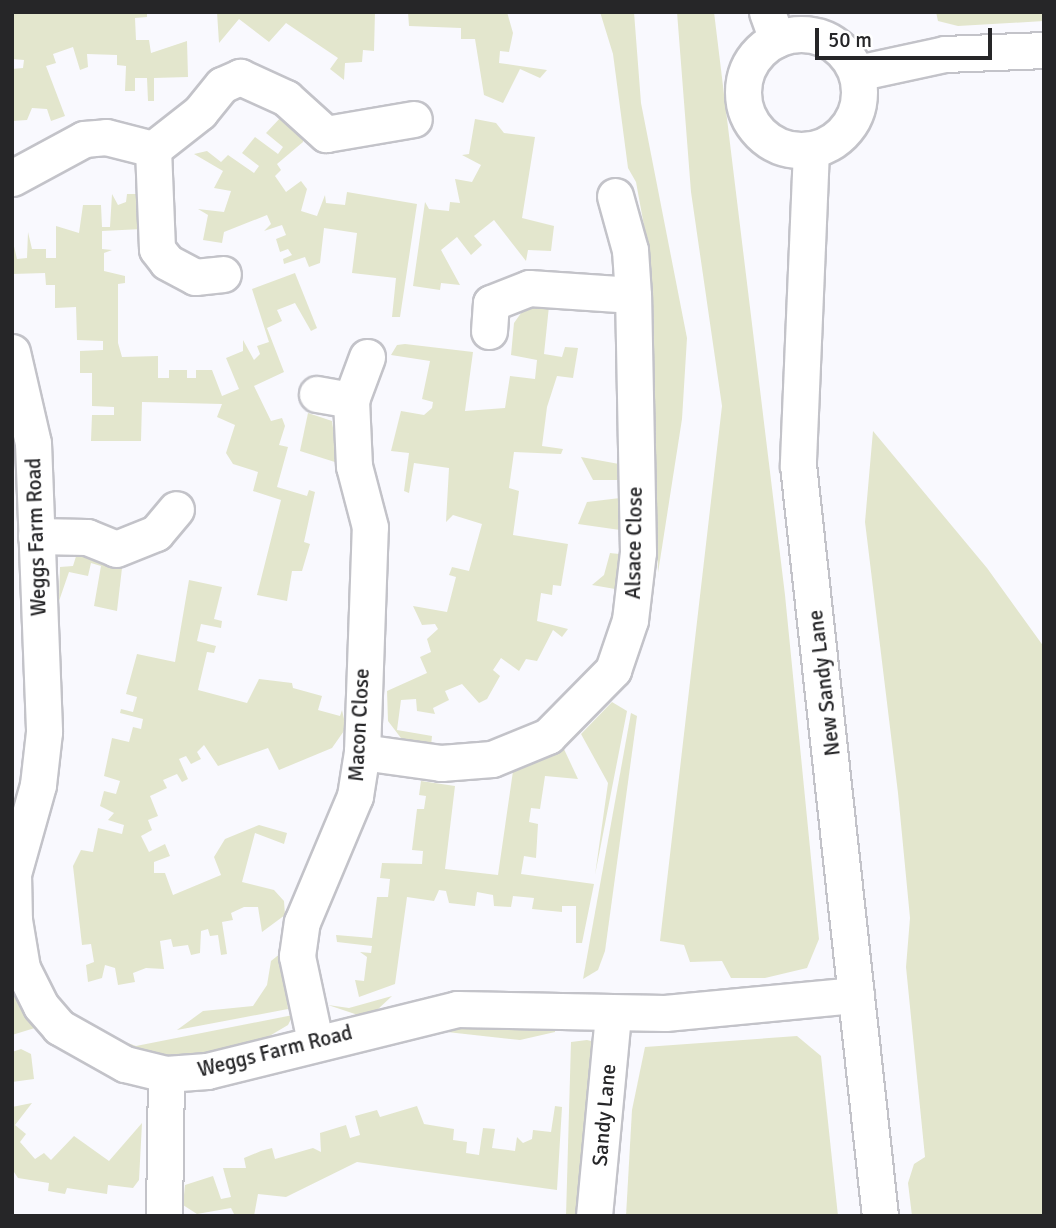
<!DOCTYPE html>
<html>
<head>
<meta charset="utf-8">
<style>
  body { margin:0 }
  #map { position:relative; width:1056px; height:1228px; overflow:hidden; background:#f9f9fe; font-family:Signika,sans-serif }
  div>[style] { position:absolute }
  .green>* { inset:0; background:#e3e6cd }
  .roads { filter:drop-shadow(2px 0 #c3c3c9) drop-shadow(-2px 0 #c3c3c9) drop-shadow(0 2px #c3c3c9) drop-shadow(0 -2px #c3c3c9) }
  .minor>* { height:35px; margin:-17.5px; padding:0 17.5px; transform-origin:17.5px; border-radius:17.5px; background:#fff }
  .minor>.ring { margin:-17.5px; padding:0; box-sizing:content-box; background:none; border:35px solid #fff; border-radius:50% }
  span { translate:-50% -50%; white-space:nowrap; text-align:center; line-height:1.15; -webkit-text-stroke:5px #fff; paint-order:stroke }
  .street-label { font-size:21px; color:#262628 }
  .frame { position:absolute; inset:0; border:14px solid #262628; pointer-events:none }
  .scale { position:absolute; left:815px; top:28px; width:177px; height:32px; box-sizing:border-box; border:4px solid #262628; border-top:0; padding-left:9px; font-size:21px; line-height:24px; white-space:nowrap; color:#262628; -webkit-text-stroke:5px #fff; paint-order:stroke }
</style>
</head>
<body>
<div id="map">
  <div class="green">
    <i style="clip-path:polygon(12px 12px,147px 12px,147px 17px,135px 18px,136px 40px,149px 40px,151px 53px,187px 41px,188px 77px,154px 78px,154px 101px,148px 101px,147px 78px,135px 78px,135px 91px,125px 91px,126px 66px,117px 65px,117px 55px,87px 54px,88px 67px,80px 70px,73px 47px,53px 54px,56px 63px,46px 66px,65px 116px,51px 121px,47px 109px,32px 108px,27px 120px,12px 121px,12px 69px,23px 68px,24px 60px,12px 59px)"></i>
    <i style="clip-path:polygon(217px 12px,375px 12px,374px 51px,363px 50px,362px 62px,345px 63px,344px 80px,330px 69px,338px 58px,286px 23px,269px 42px,239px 19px,219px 43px)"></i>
    <i style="clip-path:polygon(408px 12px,507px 12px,513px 33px,509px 52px,500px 51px,499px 63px,547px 70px,540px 78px,520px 69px,503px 103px,484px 95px,475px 39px,461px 39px,461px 28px,409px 26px)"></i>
    <i style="clip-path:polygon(600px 12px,634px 12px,641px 103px,687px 338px,682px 419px,658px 573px,651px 264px,636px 182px,628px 168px,613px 54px)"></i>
    <i style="clip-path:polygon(677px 12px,714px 12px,785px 595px,819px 939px,807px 968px,765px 978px,731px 978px,722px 961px,690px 962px,684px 945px,660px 941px,722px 406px,691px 192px)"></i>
    <i style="clip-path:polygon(936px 12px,1044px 12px,1044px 21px,958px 26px,938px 21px)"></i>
    <i style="clip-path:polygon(282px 116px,303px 134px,303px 142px,277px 164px,281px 170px,275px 176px,286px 192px,301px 181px,307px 189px,301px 211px,317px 216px,325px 195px,326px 203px,345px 205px,347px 192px,417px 204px,400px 317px,392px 317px,396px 278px,352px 273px,357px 233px,324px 228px,320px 263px,309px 267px,305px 257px,284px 264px,283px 259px,292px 255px,288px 249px,280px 252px,276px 239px,286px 235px,282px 225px,264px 231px,271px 224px,267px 215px,224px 232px,222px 243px,203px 240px,208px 215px,198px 209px,224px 212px,231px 191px,214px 188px,223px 171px,194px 154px,207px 151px,221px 162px,228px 155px,254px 173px,259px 166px,242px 153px,255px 137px,278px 154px,283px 147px,266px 133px)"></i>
    <i style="clip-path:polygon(475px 119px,496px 123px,504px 133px,535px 137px,522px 218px,554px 226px,551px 251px,528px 250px,526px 261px,494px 220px,474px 236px,482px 245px,471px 255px,457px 237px,441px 250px,460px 285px,441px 283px,440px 290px,413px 286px,425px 202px,429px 209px,449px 211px,450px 202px,460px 203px,455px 179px,472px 182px,481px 165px,462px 155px,469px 154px)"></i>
    <i style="clip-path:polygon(112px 194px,118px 205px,126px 202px,127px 194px,137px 194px,142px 229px,102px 231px,102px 249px,112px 250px,104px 253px,104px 271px,125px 276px,125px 283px,118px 284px,118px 343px,122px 357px,158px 356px,158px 378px,169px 378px,169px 370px,187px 370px,187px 378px,196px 378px,196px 370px,212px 370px,222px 396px,239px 389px,226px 358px,243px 351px,243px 340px,254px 360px,260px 354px,257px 346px,269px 342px,252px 289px,295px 273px,317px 328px,311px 331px,295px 303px,277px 310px,282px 321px,267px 328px,284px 372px,254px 386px,271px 421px,282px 418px,285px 426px,279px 445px,288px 447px,277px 487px,307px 496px,309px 490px,315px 492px,304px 542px,310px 544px,302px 571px,292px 571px,287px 601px,257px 595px,281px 500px,253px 491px,258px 472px,233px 464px,226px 453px,235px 425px,217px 417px,222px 404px,142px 402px,141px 441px,91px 441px,92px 415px,114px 415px,114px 407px,92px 406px,92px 373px,80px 373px,80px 351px,103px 350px,103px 341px,77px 340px,76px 307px,55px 308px,55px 285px,46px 285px,45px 273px,12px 274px,12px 238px,17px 259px,27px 258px,28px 232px,32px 249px,46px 249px,46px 258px,56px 258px,56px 226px,79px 233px,83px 205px,101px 205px,102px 227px,110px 227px)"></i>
    <i style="clip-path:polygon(526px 306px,549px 306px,544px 354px,562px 357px,565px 347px,578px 348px,573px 378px,557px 376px,547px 407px,542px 446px,563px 449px,561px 454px,514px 452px,509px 488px,519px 491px,513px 535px,568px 544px,561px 586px,553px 585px,552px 595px,541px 593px,537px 621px,568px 629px,562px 637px,553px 630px,537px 661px,526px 659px,519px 671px,501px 658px,493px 670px,500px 676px,487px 699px,479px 703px,462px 684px,445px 691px,449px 700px,433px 708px,435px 714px,417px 711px,416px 699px,401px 700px,397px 730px,432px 736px,431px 746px,404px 742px,388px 721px,387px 691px,427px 673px,420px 657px,431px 652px,427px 639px,438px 629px,435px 624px,422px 625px,413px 606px,447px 612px,456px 577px,449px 575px,452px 567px,469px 571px,482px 524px,453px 515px,446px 522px,449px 468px,414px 463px,409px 493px,404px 491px,409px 453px,391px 451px,401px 411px,424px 415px,432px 408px,433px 402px,422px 399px,430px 361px,391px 355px,397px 345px,405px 344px,473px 352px,465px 411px,505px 408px,510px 376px,535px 379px,537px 360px,511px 355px,514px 323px)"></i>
    <i style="clip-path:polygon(308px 413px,332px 421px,338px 463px,300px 451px)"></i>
    <i style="clip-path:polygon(873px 431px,987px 568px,1044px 647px,1044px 1216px,912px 1216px,908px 1183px,914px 1164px,925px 1157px,906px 967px,910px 918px,898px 793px,865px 522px)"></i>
    <i style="clip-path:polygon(581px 457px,619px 464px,619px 480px,593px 480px)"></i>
    <i style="clip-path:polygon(620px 498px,620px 530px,578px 524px,587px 502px)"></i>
    <i style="clip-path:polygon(78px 550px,122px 568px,117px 611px,94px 606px,101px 566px,91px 563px,88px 576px,69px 572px,59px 601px,60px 567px,73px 566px)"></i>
    <i style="clip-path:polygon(610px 553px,619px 554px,621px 590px,592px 585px,604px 575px)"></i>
    <i style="clip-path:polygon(189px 580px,222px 587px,214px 619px,222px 621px,221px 628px,201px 624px,197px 641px,216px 646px,214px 653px,207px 652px,198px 690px,247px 703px,259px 679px,292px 683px,293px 688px,322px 696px,318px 710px,340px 716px,342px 710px,346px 728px,332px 748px,279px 770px,268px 748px,218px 766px,204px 745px,197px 752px,201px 759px,191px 764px,186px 756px,179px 759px,188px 779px,182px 782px,177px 774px,163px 780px,167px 788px,150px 796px,158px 816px,148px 820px,152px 830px,141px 836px,149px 852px,165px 844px,170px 856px,154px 862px,154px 873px,165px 873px,173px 895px,221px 875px,214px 857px,225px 839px,259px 825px,287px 833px,284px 844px,255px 833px,242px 882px,274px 890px,284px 901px,285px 915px,262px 932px,258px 907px,244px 907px,231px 913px,233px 920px,222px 922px,227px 954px,221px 955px,218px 935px,210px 936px,208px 929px,201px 931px,200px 953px,191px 955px,188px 945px,173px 947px,171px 939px,160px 941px,164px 969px,146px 968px,133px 973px,135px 982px,118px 985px,115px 968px,105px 965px,102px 978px,88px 982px,86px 965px,94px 962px,91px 944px,82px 945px,73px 866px,81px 850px,93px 852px,98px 828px,122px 834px,124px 825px,108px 820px,114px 813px,100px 806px,104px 791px,116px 794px,120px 781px,104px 776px,112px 738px,129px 742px,133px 727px,141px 729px,143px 719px,120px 713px,121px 709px,133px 712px,137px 697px,126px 694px,137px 654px,175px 662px)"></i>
    <i style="clip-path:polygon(612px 702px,627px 711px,595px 875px,608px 783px,581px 734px)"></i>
    <i style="clip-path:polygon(631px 713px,637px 716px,605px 951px,598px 970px,583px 979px)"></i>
    <i style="clip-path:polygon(563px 747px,578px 779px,545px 776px,540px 809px,531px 808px,529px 822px,538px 824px,536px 858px,524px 856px,521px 874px,594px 884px,582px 943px,576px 943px,576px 906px,562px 906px,562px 912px,532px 909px,534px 898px,513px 896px,511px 907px,494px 906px,493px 895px,477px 892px,475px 906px,449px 903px,446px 891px,439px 890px,434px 901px,407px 897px,395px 984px,359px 997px,355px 980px,364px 981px,367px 957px,360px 952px,371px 953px,372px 946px,337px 942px,336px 935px,372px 938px,377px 897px,388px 897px,390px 879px,380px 878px,382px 863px,422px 864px,423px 851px,412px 850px,417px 809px,424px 809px,426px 796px,419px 795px,421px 781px,455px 786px,445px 869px,498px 875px,513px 771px)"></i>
    <i style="clip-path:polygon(281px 953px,288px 1009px,177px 1030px,203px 1011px,253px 1006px,267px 985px,271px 961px)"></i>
    <i style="clip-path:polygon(12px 988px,38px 1027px,12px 1035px)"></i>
    <i style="clip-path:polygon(392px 996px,376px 1011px,358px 1015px,328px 1005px,349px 1008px)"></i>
    <i style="clip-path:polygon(293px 1015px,288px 1025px,266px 1038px,183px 1060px,135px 1052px,114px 1038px,136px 1046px)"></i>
    <i style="clip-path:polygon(555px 1024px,555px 1032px,520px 1040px,438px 1031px,433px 1025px)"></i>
    <i style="clip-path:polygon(797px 1036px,821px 1056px,838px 1216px,626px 1216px,632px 1110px,645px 1047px)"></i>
    <i style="clip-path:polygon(587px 1040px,595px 1042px,582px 1216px,566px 1216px,571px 1042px)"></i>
    <i style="clip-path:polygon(21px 1049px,31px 1054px,34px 1079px,12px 1082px,12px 1052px)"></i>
    <i style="clip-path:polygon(32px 1103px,15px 1125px,26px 1134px,20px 1142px,35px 1159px,44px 1153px,51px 1160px,74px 1136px,109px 1161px,142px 1123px,139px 1180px,133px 1188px,108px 1185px,107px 1194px,67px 1188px,65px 1194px,48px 1191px,49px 1183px,18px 1178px,12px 1169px,12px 1107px)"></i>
    <i style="clip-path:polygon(417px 1106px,424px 1124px,454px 1129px,453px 1140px,467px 1142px,466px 1153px,479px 1155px,483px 1128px,495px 1129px,492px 1148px,515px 1151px,517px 1137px,523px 1143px,532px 1139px,533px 1130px,551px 1132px,555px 1106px,562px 1107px,557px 1190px,357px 1162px,286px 1197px,258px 1194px,254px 1216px,235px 1216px,231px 1208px,197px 1214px,183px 1205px,185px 1185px,213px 1176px,221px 1199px,231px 1197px,223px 1168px,246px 1168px,244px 1158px,261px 1151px,272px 1148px,275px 1159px,313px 1148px,321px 1152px,320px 1133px,346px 1125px,350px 1138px,360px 1135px,355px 1116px,377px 1110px,380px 1117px)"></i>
  </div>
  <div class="roads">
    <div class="minor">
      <i style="left:767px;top:12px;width:29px;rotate:70deg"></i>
      <i class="ring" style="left:743px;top:34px;width:81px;height:81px"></i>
      <i style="left:857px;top:73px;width:90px;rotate:-12.2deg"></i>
      <i style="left:945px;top:54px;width:99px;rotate:-2.3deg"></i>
      <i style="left:153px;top:149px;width:60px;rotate:-38.2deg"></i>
      <i style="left:200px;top:112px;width:35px;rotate:-51deg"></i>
      <i style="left:222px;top:85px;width:20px;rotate:-24deg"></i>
      <i style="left:240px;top:77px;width:51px;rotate:24.5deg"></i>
      <i style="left:286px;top:98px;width:54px;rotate:42deg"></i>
      <i style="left:326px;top:134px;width:89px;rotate:-9.7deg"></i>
      <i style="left:153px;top:149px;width:100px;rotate:87.7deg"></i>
      <i style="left:157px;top:249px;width:16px;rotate:52deg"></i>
      <i style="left:167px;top:262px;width:32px;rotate:28deg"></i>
      <i style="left:195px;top:277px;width:28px;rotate:-6deg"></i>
      <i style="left:811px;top:150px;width:315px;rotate:92.4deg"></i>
      <i style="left:798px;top:465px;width:755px;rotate:83.77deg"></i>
      <i style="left:12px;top:178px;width:82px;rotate:-28.4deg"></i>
      <i style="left:84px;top:139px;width:22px;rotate:-5deg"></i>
      <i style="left:106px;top:137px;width:49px;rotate:14.3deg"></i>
      <i style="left:489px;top:331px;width:28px;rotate:-86deg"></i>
      <i style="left:491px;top:303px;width:41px;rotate:-21.5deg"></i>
      <i style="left:529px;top:288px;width:104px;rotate:3.9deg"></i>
      <i style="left:12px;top:352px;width:93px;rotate:77deg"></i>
      <i style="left:33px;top:443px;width:289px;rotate:87.8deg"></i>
      <i style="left:44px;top:732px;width:53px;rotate:96.5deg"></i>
      <i style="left:38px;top:785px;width:92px;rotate:105.7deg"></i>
      <i style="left:13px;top:874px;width:46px;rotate:88.8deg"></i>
      <i style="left:14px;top:920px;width:49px;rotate:80.5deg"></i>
      <i style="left:22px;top:968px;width:42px;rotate:63.4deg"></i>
      <i style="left:41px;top:1006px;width:28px;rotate:49deg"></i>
      <i style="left:59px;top:1027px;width:76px;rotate:29.3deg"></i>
      <i style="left:125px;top:1064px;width:42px;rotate:13.7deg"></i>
      <i style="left:166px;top:1074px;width:41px;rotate:-4.2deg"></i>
      <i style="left:207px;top:1071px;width:258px;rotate:-13.9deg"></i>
      <i style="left:457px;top:1009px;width:208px;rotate:1.1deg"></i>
      <i style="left:665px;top:1013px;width:192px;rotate:-5.4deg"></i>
      <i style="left:317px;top:394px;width:35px;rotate:10deg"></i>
      <i style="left:36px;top:536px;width:51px;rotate:1.1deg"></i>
      <i style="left:87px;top:537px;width:31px;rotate:22deg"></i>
      <i style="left:116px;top:549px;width:43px;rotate:-21.8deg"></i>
      <i style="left:156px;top:533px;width:31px;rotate:-50deg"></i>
      <i style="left:362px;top:752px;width:80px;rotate:7.9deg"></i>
      <i style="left:441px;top:763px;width:51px;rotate:-4.5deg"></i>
      <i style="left:492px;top:759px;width:61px;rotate:-22.3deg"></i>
      <i style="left:548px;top:736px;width:93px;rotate:-45.4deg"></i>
      <i style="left:613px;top:670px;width:53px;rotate:-71.2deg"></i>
      <i style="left:630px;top:620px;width:68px;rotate:-83.3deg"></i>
      <i style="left:638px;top:552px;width:257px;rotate:-91.1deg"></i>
      <i style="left:633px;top:295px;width:45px;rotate:-93.8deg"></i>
      <i style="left:630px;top:250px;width:56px;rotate:-105.5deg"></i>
      <i style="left:315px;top:1041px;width:87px;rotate:-102deg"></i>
      <i style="left:297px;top:956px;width:34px;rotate:-82deg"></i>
      <i style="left:302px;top:922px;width:137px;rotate:-67.2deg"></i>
      <i style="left:355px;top:796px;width:45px;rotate:-81deg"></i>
      <i style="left:362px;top:752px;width:225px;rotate:-88deg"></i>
      <i style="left:370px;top:527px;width:63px;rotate:-104.7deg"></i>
      <i style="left:354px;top:466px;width:66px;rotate:-92.6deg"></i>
      <i style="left:351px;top:400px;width:46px;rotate:-69.6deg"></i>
      <i style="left:164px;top:1216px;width:142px;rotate:-89.2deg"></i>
      <i style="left:594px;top:1216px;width:203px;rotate:-84.6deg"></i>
    </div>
  </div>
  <div class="street-label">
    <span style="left:36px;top:537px;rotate:-92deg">Weggs Farm Road</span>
    <span style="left:634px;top:543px;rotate:-89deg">Alsace Close</span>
    <span style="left:824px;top:683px;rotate:-97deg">New Sandy Lane</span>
    <span style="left:359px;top:725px;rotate:-87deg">Macon Close</span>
    <span style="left:275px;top:1051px;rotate:-14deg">Weggs Farm Road</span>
    <span style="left:604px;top:1115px;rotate:-85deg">Sandy Lane</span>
  </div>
  <div class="frame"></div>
  <div class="scale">50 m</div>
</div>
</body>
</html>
